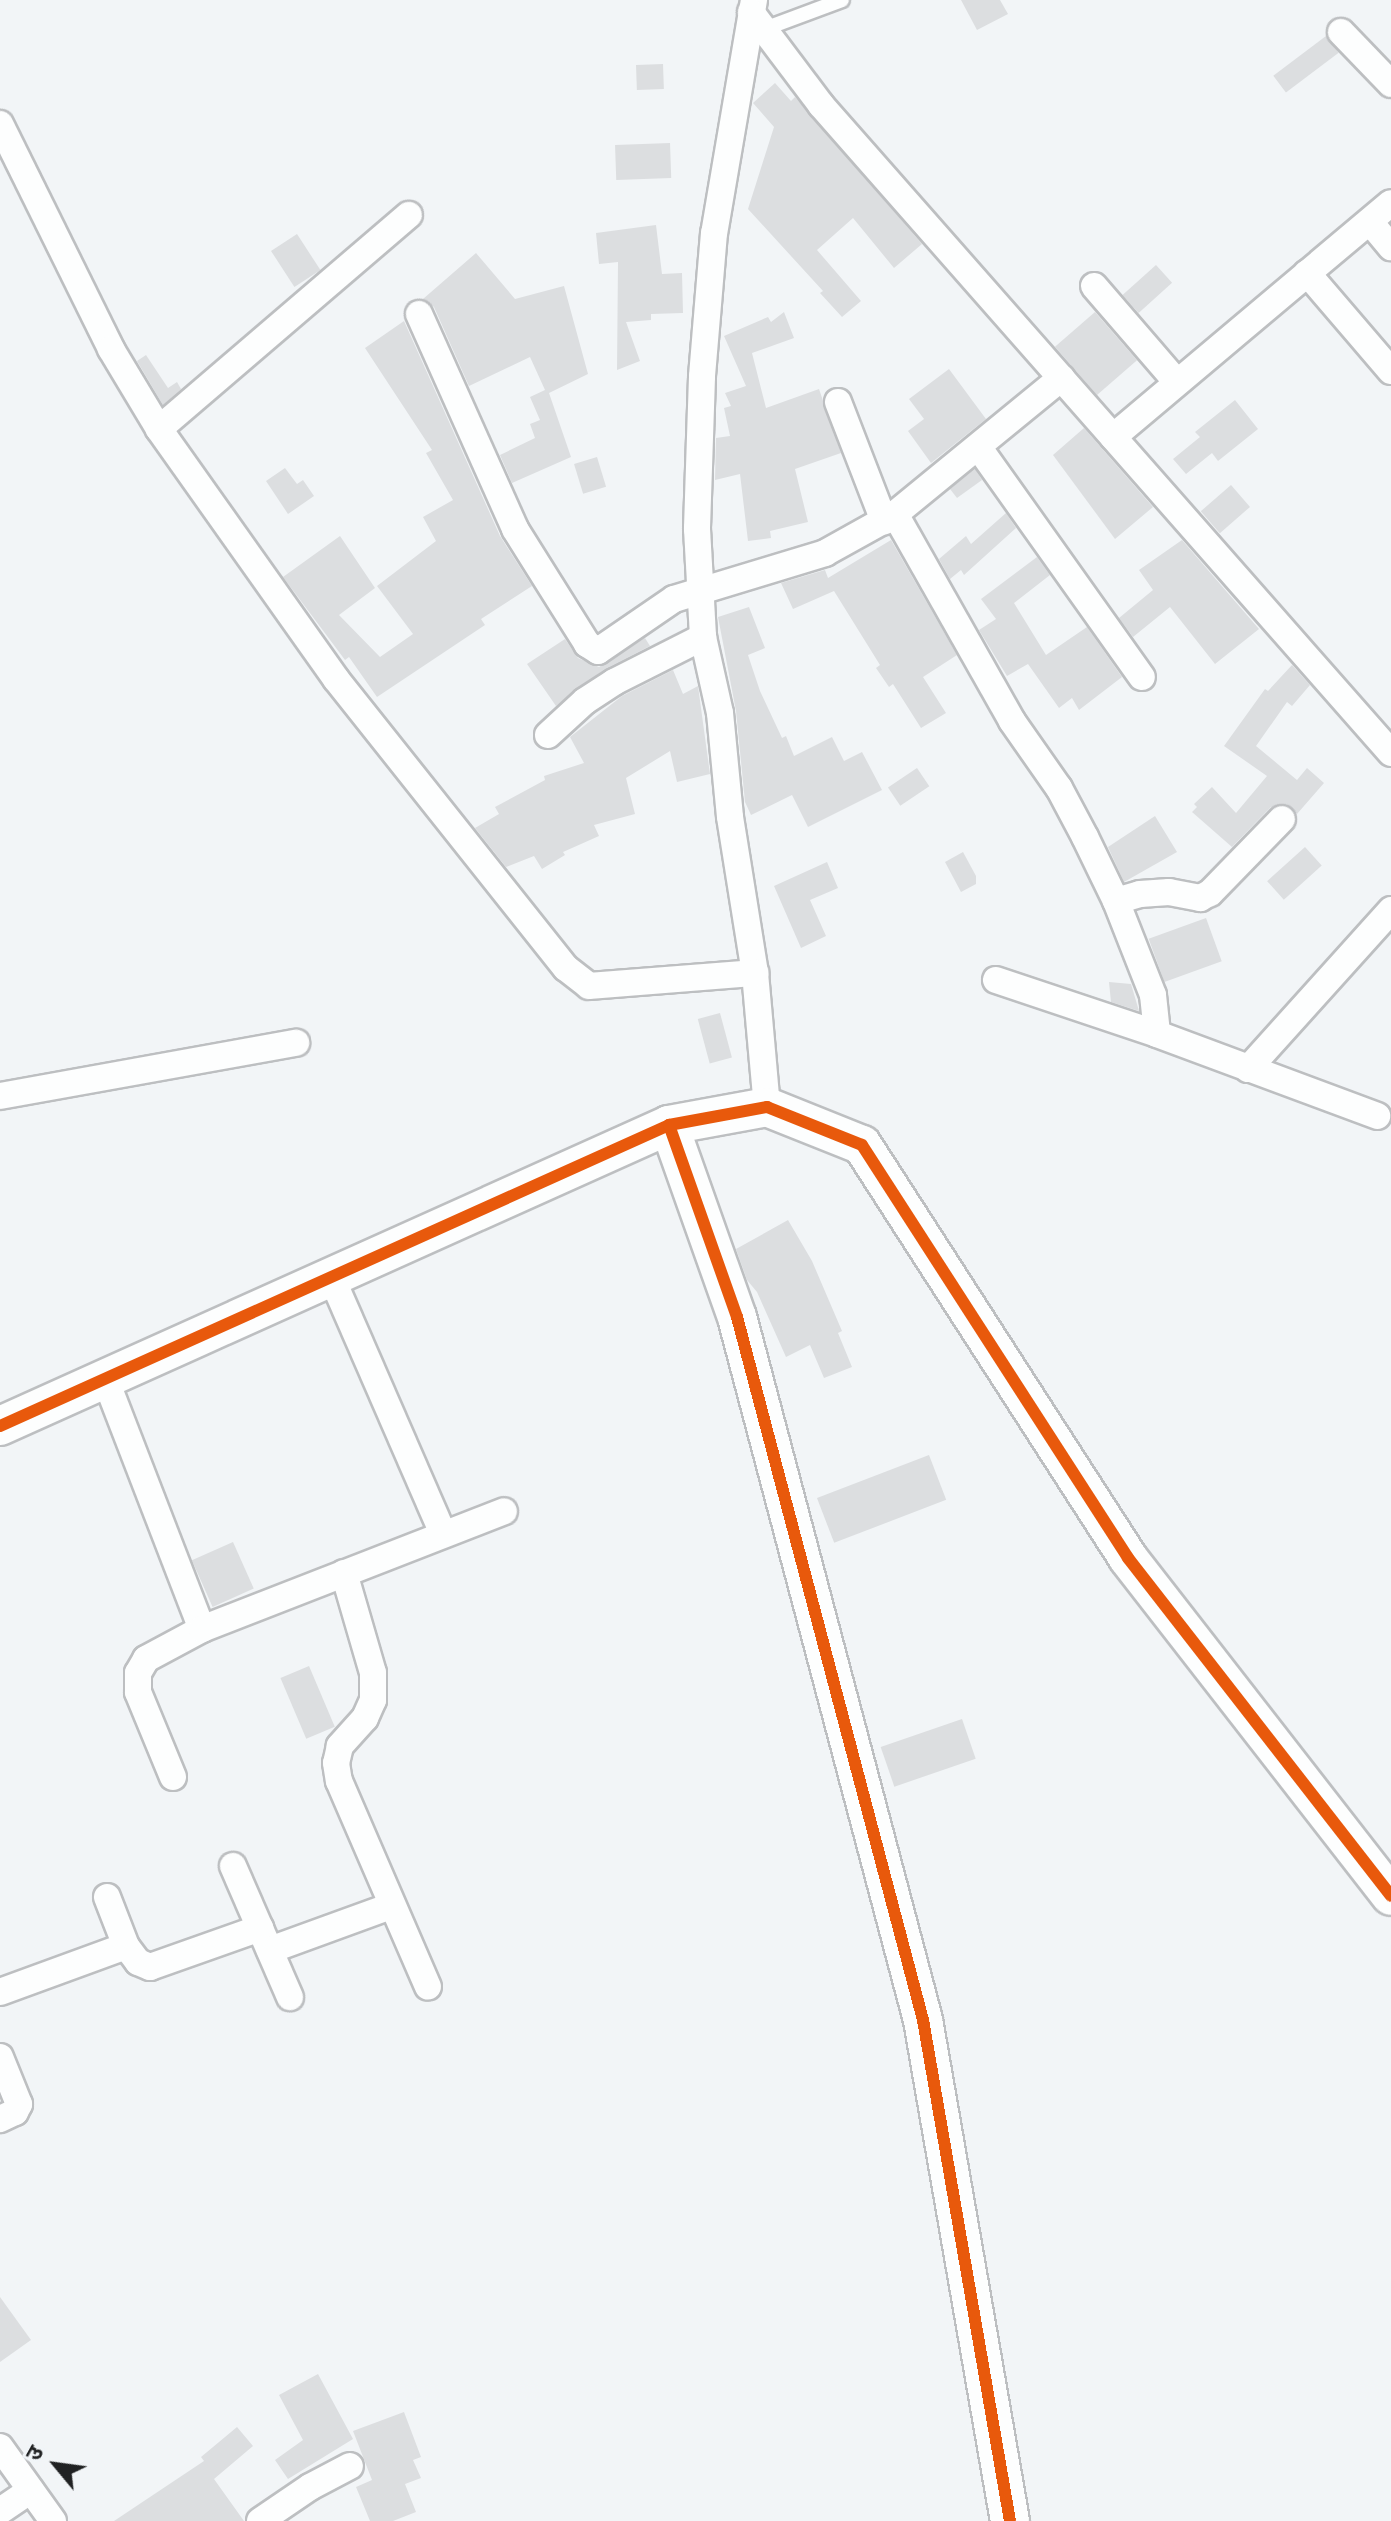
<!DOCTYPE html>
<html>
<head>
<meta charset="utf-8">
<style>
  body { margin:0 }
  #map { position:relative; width:1391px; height:2521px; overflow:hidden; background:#f2f5f7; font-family:Roboto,"Noto Sans Devanagari",sans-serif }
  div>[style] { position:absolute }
  .building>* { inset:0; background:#dcdee0; transform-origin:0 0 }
  .roads { filter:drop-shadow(2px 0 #bdbfc1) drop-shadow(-2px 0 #bdbfc1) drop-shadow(0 2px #bdbfc1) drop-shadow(0 -2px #bdbfc1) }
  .lane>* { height:14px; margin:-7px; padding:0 7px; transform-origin:7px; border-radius:7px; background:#fdfefe }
  .street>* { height:26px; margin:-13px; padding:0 13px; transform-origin:13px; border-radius:13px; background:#fdfefe }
  .secondary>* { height:38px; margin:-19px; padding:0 19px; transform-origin:19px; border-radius:19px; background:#fdfefe }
  .cycleway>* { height:12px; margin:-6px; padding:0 6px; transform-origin:6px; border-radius:6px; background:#e8590c }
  span { translate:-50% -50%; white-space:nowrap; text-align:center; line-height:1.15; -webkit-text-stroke:6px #f1f5f8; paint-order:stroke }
  .north { position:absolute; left:16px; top:2425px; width:80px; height:80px; -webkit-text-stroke:6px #f1f5f8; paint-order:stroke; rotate:299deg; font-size:22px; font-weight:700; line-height:32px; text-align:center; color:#212223 }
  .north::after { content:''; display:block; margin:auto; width:28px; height:36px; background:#212223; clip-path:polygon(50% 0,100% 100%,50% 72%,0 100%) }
</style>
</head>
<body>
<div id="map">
  <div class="building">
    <i style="clip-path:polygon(961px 0,1000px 0,1008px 14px,977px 30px)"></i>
    <i style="left:1326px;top:36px;width:21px;height:66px;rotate:53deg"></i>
    <i style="left:663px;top:64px;width:25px;height:27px;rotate:88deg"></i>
    <i style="clip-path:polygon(775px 83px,791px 101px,795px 97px,922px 244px,894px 268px,853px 218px,817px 250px,861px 301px,842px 317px,820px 293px,823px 291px,748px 209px,774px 127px,753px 103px)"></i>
    <i style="left:670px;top:143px;width:35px;height:55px;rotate:88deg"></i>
    <i style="clip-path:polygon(656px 225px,662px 274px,682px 273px,683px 313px,651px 314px,651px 320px,626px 322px,640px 361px,617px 370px,618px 262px,599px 264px,596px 233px)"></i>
    <i style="left:297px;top:234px;width:43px;height:31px;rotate:57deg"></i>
    <i style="clip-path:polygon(476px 253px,515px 299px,564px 286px,588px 374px,549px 393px,571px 457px,512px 483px,500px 455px,535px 438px,530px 424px,540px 420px,530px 397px,545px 390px,530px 357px,469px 386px,434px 307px,423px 299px)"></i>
    <i style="left:1156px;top:265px;width:24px;height:45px;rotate:48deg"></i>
    <i style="clip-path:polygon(784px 312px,794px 338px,752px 353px,766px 408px,819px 389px,841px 453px,795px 469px,808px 522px,770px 531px,771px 538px,748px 541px,740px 474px,715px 480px,716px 438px,730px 436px,724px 408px,731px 406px,725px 393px,746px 386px,724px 336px,768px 317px,771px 322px)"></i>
    <i style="left:1095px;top:312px;width:64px;height:53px;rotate:49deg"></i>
    <i style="clip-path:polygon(404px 321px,500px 536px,532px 586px,481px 619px,485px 625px,377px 697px,349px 657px,345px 660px,283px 577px,340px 536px,375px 588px,339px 615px,380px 657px,413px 634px,377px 586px,436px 541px,423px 517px,453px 500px,426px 453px,432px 450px,365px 348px)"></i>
    <i style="clip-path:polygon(146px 355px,168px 388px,177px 382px,181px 389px,163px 405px,137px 361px)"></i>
    <i style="clip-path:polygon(949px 369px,986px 419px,931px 463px,908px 431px,924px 419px,909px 399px)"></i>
    <i style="clip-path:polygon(1235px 400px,1258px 429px,1218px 461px,1212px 453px,1186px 474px,1173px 459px,1200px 437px,1195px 432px)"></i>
    <i style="clip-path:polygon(1084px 428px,1153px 507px,1115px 539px,1053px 455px)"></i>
    <i style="left:597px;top:457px;width:31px;height:24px;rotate:73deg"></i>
    <i style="clip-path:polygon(285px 468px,297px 484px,303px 480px,314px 496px,288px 514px,266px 481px)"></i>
    <i style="clip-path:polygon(975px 469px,982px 480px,957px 498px,950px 489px)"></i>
    <i style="left:1231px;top:485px;width:29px;height:40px;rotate:49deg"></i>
    <i style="clip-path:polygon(1006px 513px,1016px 528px,964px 575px,961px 570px,950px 579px,939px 559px,966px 536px,971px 544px)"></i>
    <i style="clip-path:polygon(891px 540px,957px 655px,923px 677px,946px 713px,921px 728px,893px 684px,889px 687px,876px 668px,880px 665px,834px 591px,793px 609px,781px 583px,825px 570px,828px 578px)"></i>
    <i style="clip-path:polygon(1182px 540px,1259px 629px,1215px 664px,1170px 607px,1133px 637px,1119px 618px,1153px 590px,1139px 570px)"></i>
    <i style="clip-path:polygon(1037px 557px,1050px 575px,1014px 603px,1046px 655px,1087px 627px,1122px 677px,1079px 710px,1072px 698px,1059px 708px,1028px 664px,1007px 676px,979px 630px,996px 619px,981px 599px)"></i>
    <i style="clip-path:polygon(749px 607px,765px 648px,748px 655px,760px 691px,782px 738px,786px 736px,794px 756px,832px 737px,844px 761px,862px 752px,882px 790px,808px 827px,792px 795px,751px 815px,745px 802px,736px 711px,718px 617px)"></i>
    <i style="clip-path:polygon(645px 638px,650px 646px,605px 669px,556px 706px,527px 664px,565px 639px,578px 658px,599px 667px)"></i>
    <i style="clip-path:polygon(1292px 665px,1310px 685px,1292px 706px,1287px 702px,1256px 746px,1297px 780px,1307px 768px,1324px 783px,1297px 814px,1287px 804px,1271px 807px,1232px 847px,1192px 812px,1197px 807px,1194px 804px,1212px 787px,1236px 813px,1267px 776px,1224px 746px,1265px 689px,1268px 691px)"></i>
    <i style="clip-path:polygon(673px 670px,683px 694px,698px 686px,710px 774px,677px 782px,670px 751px,626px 778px,635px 814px,594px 825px,599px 836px,563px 852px,565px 855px,542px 869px,534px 856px,506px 867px,475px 828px,499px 814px,495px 807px,545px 780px,544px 776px,584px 763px,570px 737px,622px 696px)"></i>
    <i style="left:917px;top:768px;width:22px;height:35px;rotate:56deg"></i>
    <i style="clip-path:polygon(1155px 816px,1177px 852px,1124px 882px,1108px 847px)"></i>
    <i style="left:1305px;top:847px;width:25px;height:51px;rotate:48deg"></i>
    <i style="clip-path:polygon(963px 852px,976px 876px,976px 884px,961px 892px,945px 862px)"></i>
    <i style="clip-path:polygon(827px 862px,838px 888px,810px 900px,826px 936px,801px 948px,774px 886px)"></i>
    <i style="left:1206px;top:918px;width:46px;height:61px;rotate:70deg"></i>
    <i style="clip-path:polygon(1109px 982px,1131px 984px,1139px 1011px,1111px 1002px)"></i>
    <i style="left:720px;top:1013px;width:46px;height:23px;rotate:75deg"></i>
    <i style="clip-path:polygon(788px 1220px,812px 1261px,842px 1331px,838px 1333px,852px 1367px,824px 1378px,810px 1345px,786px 1357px,757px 1292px,747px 1280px,736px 1249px)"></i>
    <i style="left:929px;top:1455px;width:48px;height:120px;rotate:69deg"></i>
    <i style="left:233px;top:1542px;width:51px;height:45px;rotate:66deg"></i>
    <i style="left:309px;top:1666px;width:66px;height:31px;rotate:67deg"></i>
    <i style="left:962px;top:1719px;width:42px;height:86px;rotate:71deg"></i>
    <i style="clip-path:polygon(0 2297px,31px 2340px,0 2362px)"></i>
    <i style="clip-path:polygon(318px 2374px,353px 2439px,288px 2479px,275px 2460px,303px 2440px,279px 2395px)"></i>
    <i style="clip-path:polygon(404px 2412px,421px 2457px,413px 2460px,421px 2478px,405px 2484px,416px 2512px,393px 2521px,370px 2521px,356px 2487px,372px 2480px,353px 2431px)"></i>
    <i style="clip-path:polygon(237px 2427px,253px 2446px,214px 2479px,244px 2521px,114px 2521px,204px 2461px,201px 2457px)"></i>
  </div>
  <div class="roads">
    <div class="lane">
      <i style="left:764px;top:29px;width:83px;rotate:-20.4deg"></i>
    </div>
    <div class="street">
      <i style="left:754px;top:0;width:236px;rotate:99.7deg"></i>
      <i style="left:714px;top:233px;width:144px;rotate:94.8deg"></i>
      <i style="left:702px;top:377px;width:152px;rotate:91.9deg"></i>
      <i style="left:697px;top:529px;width:108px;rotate:86.8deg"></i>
      <i style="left:703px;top:637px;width:78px;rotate:77.4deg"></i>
      <i style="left:720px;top:713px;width:104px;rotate:84.5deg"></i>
      <i style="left:730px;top:817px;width:158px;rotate:80.9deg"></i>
      <i style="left:755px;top:973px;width:135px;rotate:84.9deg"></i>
      <i style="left:751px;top:12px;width:116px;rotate:53deg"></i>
      <i style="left:821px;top:105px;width:863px;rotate:48.66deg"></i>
      <i style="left:1341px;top:32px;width:72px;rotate:46.1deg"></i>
      <i style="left:0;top:124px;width:251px;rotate:63.7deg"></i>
      <i style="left:111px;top:349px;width:93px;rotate:59deg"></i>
      <i style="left:159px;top:429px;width:306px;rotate:54.7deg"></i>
      <i style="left:336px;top:679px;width:369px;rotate:51.5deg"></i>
      <i style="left:566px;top:968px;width:29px;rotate:38deg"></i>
      <i style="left:589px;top:986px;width:167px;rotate:-4.5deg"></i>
      <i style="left:1370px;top:222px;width:33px;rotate:50deg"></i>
      <i style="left:1307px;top:273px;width:129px;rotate:49.4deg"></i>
      <i style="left:1094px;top:286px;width:127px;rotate:49.2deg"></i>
      <i style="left:419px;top:314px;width:235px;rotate:65.9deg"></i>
      <i style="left:515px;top:529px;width:136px;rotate:57.9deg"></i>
      <i style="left:587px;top:644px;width:13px;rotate:32deg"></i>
      <i style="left:598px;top:651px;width:92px;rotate:-34.4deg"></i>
      <i style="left:674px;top:599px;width:158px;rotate:-16.9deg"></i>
      <i style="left:825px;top:553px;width:80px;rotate:-29.1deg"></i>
      <i style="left:895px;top:514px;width:215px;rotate:-39.3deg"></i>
      <i style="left:838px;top:402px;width:128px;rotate:68.9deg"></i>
      <i style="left:159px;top:429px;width:329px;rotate:-40.6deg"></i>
      <i style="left:1113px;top:437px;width:363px;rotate:-40.1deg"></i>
      <i style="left:979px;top:448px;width:281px;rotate:54.6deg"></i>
      <i style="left:895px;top:514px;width:238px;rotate:60.5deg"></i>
      <i style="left:1012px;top:721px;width:82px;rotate:55deg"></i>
      <i style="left:1059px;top:788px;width:55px;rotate:62deg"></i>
      <i style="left:1085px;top:837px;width:71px;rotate:64.2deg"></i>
      <i style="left:1116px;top:901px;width:101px;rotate:68.5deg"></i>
      <i style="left:1153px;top:995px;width:39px;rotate:84deg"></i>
      <i style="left:548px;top:735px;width:50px;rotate:-42.6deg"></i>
      <i style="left:585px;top:701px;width:35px;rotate:-33deg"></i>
      <i style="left:614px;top:682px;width:100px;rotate:-26.8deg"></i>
      <i style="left:1116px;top:901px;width:25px;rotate:-16deg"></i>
      <i style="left:1140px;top:894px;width:29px;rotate:-4deg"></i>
      <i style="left:1169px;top:892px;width:32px;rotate:11deg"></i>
      <i style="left:1200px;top:898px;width:11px;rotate:-27deg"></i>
      <i style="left:1210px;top:893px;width:103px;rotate:-45.8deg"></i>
      <i style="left:996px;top:980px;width:170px;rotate:18.5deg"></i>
      <i style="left:1157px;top:1034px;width:235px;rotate:20.4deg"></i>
      <i style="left:1248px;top:1069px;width:214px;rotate:-48deg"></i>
      <i style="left:0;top:1096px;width:301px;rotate:-10.2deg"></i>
      <i style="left:331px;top:1276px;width:280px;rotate:66.5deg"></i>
      <i style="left:105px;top:1378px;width:269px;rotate:68.9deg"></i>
      <i style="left:344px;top:1573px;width:104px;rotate:73.8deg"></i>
      <i style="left:373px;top:1673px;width:27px;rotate:90deg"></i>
      <i style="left:373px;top:1700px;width:20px;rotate:114deg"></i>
      <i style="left:365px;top:1718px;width:38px;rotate:132deg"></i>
      <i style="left:340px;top:1746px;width:17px;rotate:103deg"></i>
      <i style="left:336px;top:1763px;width:18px;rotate:81deg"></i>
      <i style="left:339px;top:1781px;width:224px;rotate:66.6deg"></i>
      <i style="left:173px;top:1777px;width:92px;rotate:-112.4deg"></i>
      <i style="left:138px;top:1692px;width:19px;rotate:-90deg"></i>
      <i style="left:138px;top:1673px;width:16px;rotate:-60deg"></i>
      <i style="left:146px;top:1659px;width:64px;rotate:-28.2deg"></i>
      <i style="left:202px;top:1629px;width:324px;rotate:-21.3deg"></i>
      <i style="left:233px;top:1866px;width:143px;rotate:66.5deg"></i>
      <i style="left:107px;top:1897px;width:53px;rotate:68.8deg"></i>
      <i style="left:126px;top:1946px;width:20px;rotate:53deg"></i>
      <i style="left:138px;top:1962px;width:13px;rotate:23deg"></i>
      <i style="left:150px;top:1967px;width:117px;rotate:-19.5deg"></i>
      <i style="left:270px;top:1950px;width:129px;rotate:-20deg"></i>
      <i style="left:0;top:1992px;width:134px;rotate:-20.1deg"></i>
      <i style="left:0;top:2057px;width:51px;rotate:68deg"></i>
      <i style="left:19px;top:2104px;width:9px;rotate:117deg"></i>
      <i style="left:15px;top:2112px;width:17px;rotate:155deg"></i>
      <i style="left:0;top:2447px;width:91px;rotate:54.4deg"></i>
      <i style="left:0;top:2511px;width:37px;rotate:-34deg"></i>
      <i style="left:260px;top:2521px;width:60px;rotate:-34.2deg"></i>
      <i style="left:310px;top:2487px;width:45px;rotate:-27.7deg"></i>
    </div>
    <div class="secondary">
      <i style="left:669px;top:1125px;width:204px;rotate:70.5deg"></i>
      <i style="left:737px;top:1317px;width:727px;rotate:75.18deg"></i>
      <i style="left:923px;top:2020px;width:508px;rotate:80.15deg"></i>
      <i style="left:0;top:1426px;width:734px;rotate:-24.22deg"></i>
      <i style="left:669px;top:1125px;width:100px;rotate:-10.4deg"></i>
      <i style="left:767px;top:1107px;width:102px;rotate:21.8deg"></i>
      <i style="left:862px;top:1145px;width:491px;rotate:57.2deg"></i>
      <i style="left:1128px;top:1558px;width:428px;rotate:52.1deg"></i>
    </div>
  </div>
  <div class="cycleway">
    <i style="left:669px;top:1125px;width:204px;rotate:70.5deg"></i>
    <i style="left:737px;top:1317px;width:727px;rotate:75.18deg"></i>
    <i style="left:923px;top:2020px;width:508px;rotate:80.15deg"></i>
    <i style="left:0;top:1426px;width:734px;rotate:-24.22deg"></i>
    <i style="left:669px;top:1125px;width:100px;rotate:-10.4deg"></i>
    <i style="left:767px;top:1107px;width:102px;rotate:21.8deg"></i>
    <i style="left:862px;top:1145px;width:491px;rotate:57.2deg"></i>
    <i style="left:1128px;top:1558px;width:428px;rotate:52.1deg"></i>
  </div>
  <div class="north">उ</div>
</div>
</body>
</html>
